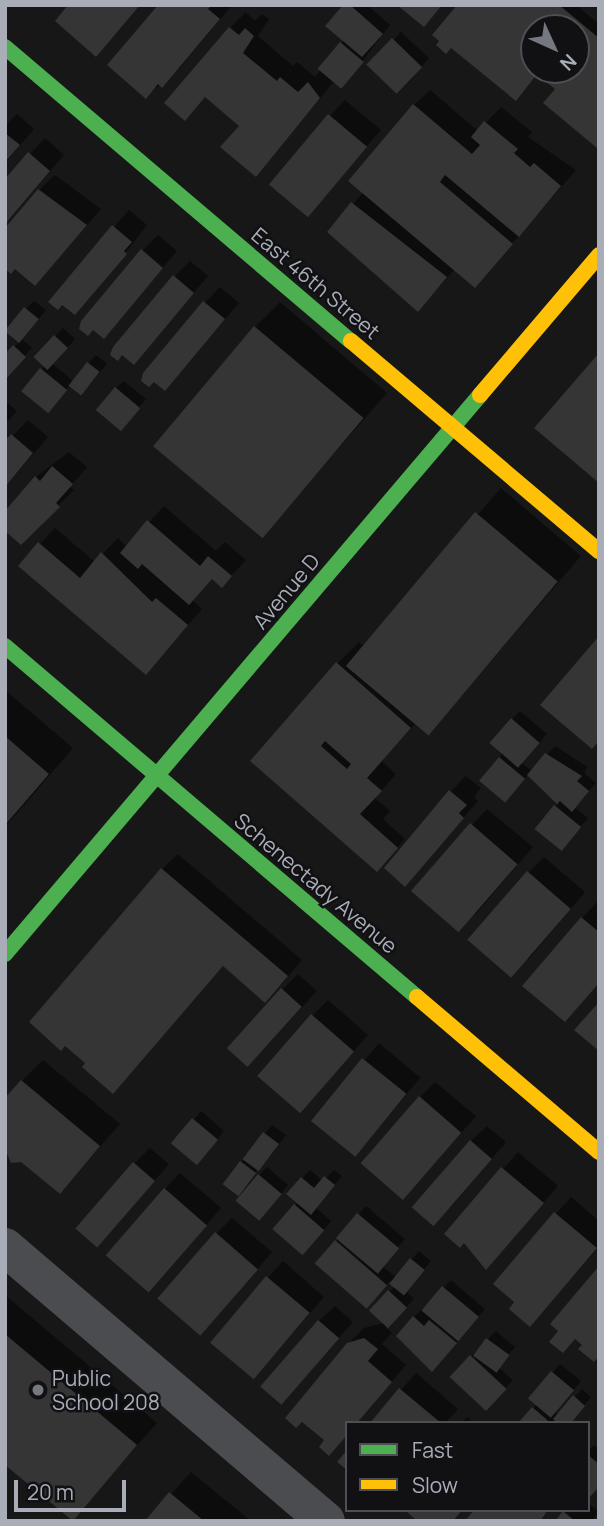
<!DOCTYPE html>
<html>
<head>
<meta charset="utf-8">
<style>
  body { margin:0 }
  #map { position:relative; width:604px; height:1526px; overflow:hidden; background:#171717; font-family:Manrope,sans-serif }
  div>[style] { position:absolute }
  .shadow>* { inset:0; background:#0007; transform-origin:0 0 }
  .building>* { inset:0; background:#353536; transform-origin:0 0 }
  .street>* { height:38px; margin:-19px; padding:0 19px; transform-origin:19px; border-radius:19px; background:#4b4c50 }
  .fast>* { height:16px; margin:-8px; padding:0 8px; transform-origin:8px; border-radius:8px; background:#4caf50 }
  .slow>* { height:16px; margin:-8px; padding:0 8px; transform-origin:8px; border-radius:8px; background:#ffc107 }
  .dots>* { width:19px; height:19px; translate:-50% -50%; box-sizing:border-box; border:4px solid #111113; border-radius:50% }
  span { translate:-50% -50%; white-space:nowrap; text-align:center; line-height:1.15; -webkit-text-stroke:5px #111113; paint-order:stroke }
  .street-label { font-size:21px; color:#a8adb8 }
  .poi-label { font-size:21px; color:#a8adb8 }
  .left { translate:0 -50%; text-align:left }
  .frame { position:absolute; inset:0; border:7px solid #a8adb8; pointer-events:none }
  .legend { position:absolute; left:345px; top:1421px; width:245px; height:91px; box-sizing:border-box; background:#111113; border:2px solid #4d4f55; margin:0; padding:9px 12px; list-style:none; font-size:21px; color:#a8adb8 }
  .legend li { display:flex; align-items:center; gap:14px; height:35px }
  .legend b { width:35px; border:2px solid #4d4f55 }
  .north { position:absolute; left:520px; top:14px; width:70px; height:70px; box-sizing:border-box; background:#111113; border:2px solid #4d4f55; border-radius:50%; rotate:135deg; font-size:19px; font-weight:700; line-height:28px; text-align:center; color:#a8adb8 }
  .north::after { content:''; display:block; margin:auto; width:24px; height:32px; background:#757880; clip-path:polygon(50% 0,100% 100%,50% 72%,0 100%) }
  .scale { position:absolute; left:14px; top:1480px; width:112px; height:32px; box-sizing:border-box; border:4px solid #a8adb8; border-top:0; padding-left:9px; font-size:21px; line-height:24px; white-space:nowrap; color:#a8adb8; -webkit-text-stroke:5px #111113; paint-order:stroke }
</style>
</head>
<body>
<div id="map">
  <div class="shadow">
    <i style="clip-path:polygon(160px 5px,232px 5px,178px 70px,146px 96px)"></i>
    <i style="clip-path:polygon(345px 5px,367px 5px,390px 25px,351px 76px,336px 79px,256px 175px,241px 125px,206px 96px,185px 118px,230px 28px,246px 12px,255px 21px,262px 14px,269px 19px,258px 36px,293px 66px,297px 62px,315px 77px,344px 40px)"></i>
    <i style="clip-path:polygon(evenodd,459px 5px,576px 5px,599px 24px,597px 145px,546px 103px,558px 88px,538px 73px,452px 46px,447px 51px,434px 35px,459px 5px,534px 28px,576px 28px,576px 70px,534px 70px,534px 28px)"></i>
    <i style="clip-path:polygon(401px 32px,429px 58px,408px 83px,394px 40px)"></i>
    <i style="clip-path:polygon(430px 90px,478px 131px,501px 107px,532px 132px,528px 137px,576px 170px,475px 286px,455px 269px,418px 310px,353px 204px,364px 192px,414px 105px)"></i>
    <i style="clip-path:polygon(345px 100px,381px 130px,307px 214px,330px 116px)"></i>
    <i style="clip-path:polygon(17px 114px,34px 129px,5px 163px,5px 126px)"></i>
    <i style="clip-path:polygon(45px 138px,64px 155px,5px 224px,5px 181px)"></i>
    <i style="clip-path:polygon(55px 175px,101px 209px,50px 268px,39px 190px)"></i>
    <i style="clip-path:polygon(129px 210px,147px 225px,91px 297px,75px 313px,62px 303px,50px 301px)"></i>
    <i style="clip-path:polygon(158px 235px,177px 251px,103px 337px,93px 328px,143px 250px)"></i>
    <i style="clip-path:polygon(190px 261px,208px 276px,134px 363px,174px 277px)"></i>
    <i style="clip-path:polygon(220px 287px,239px 303px,164px 389px,205px 303px)"></i>
    <i style="clip-path:polygon(34px 301px,46px 310px,22px 339px,32px 348px,5px 377px,5px 356px,20px 341px,26px 309px)"></i>
    <i style="clip-path:polygon(280px 302px,387px 393px,262px 536px,255px 327px)"></i>
    <i style="clip-path:polygon(63px 328px,75px 339px,53px 364px,73px 381px,96px 355px,107px 364px,88px 386px,70px 385px,54px 404px,22px 391px,46px 365px,55px 336px)"></i>
    <i style="clip-path:polygon(124px 381px,146px 399px,128px 420px,116px 388px)"></i>
    <i style="clip-path:polygon(5px 401px,17px 411px,5px 424px)"></i>
    <i style="clip-path:polygon(28px 420px,48px 437px,5px 487px,5px 444px)"></i>
    <i style="clip-path:polygon(69px 452px,87px 467px,70px 487px,74px 490px,21px 542px,36px 477px)"></i>
    <i style="clip-path:polygon(501px 488px,581px 556px,451px 708px,426px 733px,415px 724px,382px 761px,396px 774px,375px 798px,390px 811px,383px 819px,405px 839px,385px 862px,253px 760px,337px 664px,359px 642px,363px 646px)"></i>
    <i style="clip-path:polygon(164px 506px,216px 551px,225px 542px,246px 560px,222px 586px,213px 578px,192px 600px,202px 609px,146px 673px,40px 544px,55px 528px,95px 562px,118px 538px,127px 547px)"></i>
    <i style="clip-path:polygon(5px 690px,73px 748px,5px 827px)"></i>
    <i style="clip-path:polygon(520px 711px,547px 734px,522px 763px,532px 771px,555px 746px,588px 767px,584px 773px,596px 783px,574px 807px,588px 818px,568px 841px,536px 829px,559px 803px,529px 774px,513px 792px,500px 758px,512px 719px)"></i>
    <i style="clip-path:polygon(466px 776px,481px 788px,474px 797px,478px 801px,405px 884px,451px 791px)"></i>
    <i style="clip-path:polygon(487px 809px,533px 847px,475px 915px,472px 825px)"></i>
    <i style="clip-path:polygon(178px 854px,302px 960px,281px 985px,224px 965px,113px 1092px,162px 869px)"></i>
    <i style="clip-path:polygon(544px 857px,585px 892px,528px 960px,528px 873px)"></i>
    <i style="clip-path:polygon(597px 902px,599px 983px,565px 1020px,582px 918px)"></i>
    <i style="clip-path:polygon(298px 974px,317px 991px,248px 1066px,282px 990px)"></i>
    <i style="clip-path:polygon(328px 1000px,368px 1035px,315px 1096px,312px 1016px)"></i>
    <i style="left:379px;top:1043px;width:54px;height:101px;rotate:40deg"></i>
    <i style="clip-path:polygon(43px 1060px,120px 1124px,60px 1192px,22px 1081px)"></i>
    <i style="clip-path:polygon(435px 1082px,476px 1116px,404px 1198px,420px 1097px)"></i>
    <i style="clip-path:polygon(201px 1111px,224px 1131px,205px 1155px,174px 1143px)"></i>
    <i style="clip-path:polygon(272px 1125px,286px 1135px,266px 1161px,249px 1178px,224px 1184px)"></i>
    <i style="clip-path:polygon(487px 1126px,506px 1142px,450px 1208px,471px 1141px)"></i>
    <i style="clip-path:polygon(150px 1148px,169px 1164px,98px 1245px,135px 1163px)"></i>
    <i style="clip-path:polygon(518px 1152px,558px 1186px,486px 1268px,465px 1241px,446px 1234px)"></i>
    <i style="clip-path:polygon(267px 1167px,288px 1185px,268px 1210px,259px 1175px)"></i>
    <i style="clip-path:polygon(310px 1170px,323px 1181px,334px 1170px,342px 1176px,315px 1207px,331px 1221px,312px 1244px,275px 1229px,298px 1202px,288px 1194px)"></i>
    <i style="clip-path:polygon(180px 1173px,221px 1208px,165px 1274px,165px 1189px)"></i>
    <i style="clip-path:polygon(571px 1197px,599px 1221px,599px 1247px,530px 1325px,517px 1302px,495px 1284px)"></i>
    <i style="clip-path:polygon(366px 1206px,405px 1239px,382px 1266px,396px 1277px,419px 1251px,431px 1261px,406px 1291px,414px 1299px,386px 1328px,392px 1333px,382px 1344px,406px 1365px,357px 1423px,347px 1423px,326px 1440px,302px 1420px,348px 1344px,364px 1328px,384px 1323px,371px 1311px,395px 1286px,390px 1281px,375px 1298px,317px 1264px)"></i>
    <i style="clip-path:polygon(232px 1218px,272px 1252px,216px 1318px,217px 1233px)"></i>
    <i style="clip-path:polygon(283px 1261px,324px 1297px,268px 1362px,211px 1342px)"></i>
    <i style="clip-path:polygon(451px 1280px,485px 1309px,440px 1361px,414px 1317px)"></i>
    <i style="clip-path:polygon(5px 1295px,157px 1423px,72px 1519px,5px 1463px)"></i>
    <i style="clip-path:polygon(335px 1306px,353px 1322px,282px 1403px,319px 1321px)"></i>
    <i style="clip-path:polygon(496px 1331px,515px 1347px,498px 1367px,513px 1380px,495px 1400px,471px 1357px)"></i>
    <i style="clip-path:polygon(560px 1364px,581px 1381px,555px 1412px,558px 1415px,582px 1389px,591px 1397px,569px 1423px,520px 1423px,537px 1404px,530px 1399px)"></i>
    <i style="clip-path:polygon(416px 1373px,458px 1409px,446px 1423px,372px 1423px)"></i>
    <i style="clip-path:polygon(467px 1417px,474px 1423px,461px 1423px)"></i>
    <i style="clip-path:polygon(594px 1445px,599px 1449px,599px 1486px,588px 1495px,588px 1451px)"></i>
    <i style="clip-path:polygon(191px 1472px,251px 1521px,147px 1521px)"></i>
    <i style="clip-path:polygon(588px 1503px,599px 1512px,592px 1521px,557px 1521px,566px 1510px,588px 1510px)"></i>
  </div>
  <div class="building">
    <i style="clip-path:polygon(68px 5px,140px 5px,96px 57px,55px 21px)"></i>
    <i style="clip-path:polygon(158px 5px,212px 5px,208px 9px,220px 19px,162px 88px,158px 84px,146px 99px,107px 65px)"></i>
    <i style="clip-path:polygon(343px 5px,350px 5px,383px 34px,362px 57px,325px 26px)"></i>
    <i style="clip-path:polygon(397px 5px,442px 5px,424px 27px)"></i>
    <i style="clip-path:polygon(evenodd,457px 5px,559px 5px,599px 38px,597px 148px,543px 103px,555px 89px,537px 74px,516px 101px,451px 48px,446px 54px,436px 45px,439px 41px,432px 35px,457px 5px,534px 28px,576px 28px,576px 70px,534px 70px,534px 28px)"></i>
    <i style="clip-path:polygon(229px 27px,239px 35px,245px 28px,254px 36px,243px 53px,277px 81px,280px 77px,298px 92px,308px 82px,320px 98px,256px 177px,220px 147px,239px 126px,205px 97px,185px 121px,164px 103px)"></i>
    <i style="left:392px;top:38px;width:42px;height:37px;rotate:44deg"></i>
    <i style="left:340px;top:42px;width:31px;height:35px;rotate:40deg"></i>
    <i style="clip-path:polygon(413px 104px,472px 154px,480px 145px,471px 137px,484px 121px,518px 149px,514px 153px,530px 167px,534px 163px,561px 186px,519px 237px,445px 175px,440px 182px,513px 244px,475px 288px,348px 181px)"></i>
    <i style="left:328px;top:114px;width:51px;height:92px;rotate:40deg"></i>
    <i style="clip-path:polygon(5px 133px,20px 145px,5px 162px)"></i>
    <i style="clip-path:polygon(28px 152px,50px 171px,5px 224px,5px 179px)"></i>
    <i style="clip-path:polygon(38px 189px,87px 225px,35px 286px,15px 269px,11px 274px,5px 269px,5px 228px)"></i>
    <i style="clip-path:polygon(351px 202px,447px 277px,418px 312px,327px 232px)"></i>
    <i style="clip-path:polygon(112px 225px,132px 242px,124px 251px,127px 254px,75px 315px,62px 305px,58px 310px,48px 302px)"></i>
    <i style="clip-path:polygon(141px 249px,163px 268px,104px 339px,93px 330px,88px 336px,79px 329px,81px 321px)"></i>
    <i style="clip-path:polygon(173px 275px,194px 293px,134px 365px,122px 355px,118px 361px,110px 355px,113px 347px)"></i>
    <i style="clip-path:polygon(203px 301px,225px 319px,165px 391px,154px 382px,149px 387px,141px 381px,143px 373px)"></i>
    <i style="left:24px;top:307px;width:19px;height:31px;rotate:39deg"></i>
    <i style="left:254px;top:326px;width:143px;height:157px;rotate:40deg"></i>
    <i style="left:54px;top:335px;width:19px;height:30px;rotate:43deg"></i>
    <i style="clip-path:polygon(13px 345px,26px 357px,5px 380px,5px 354px)"></i>
    <i style="clip-path:polygon(599px 353px,599px 483px,534px 428px)"></i>
    <i style="left:87px;top:362px;width:16px;height:30px;rotate:38deg"></i>
    <i style="left:40px;top:368px;width:35px;height:30px;rotate:39deg"></i>
    <i style="left:115px;top:387px;width:33px;height:30px;rotate:40deg"></i>
    <i style="clip-path:polygon(11px 434px,33px 453px,5px 487px,5px 441px)"></i>
    <i style="clip-path:polygon(52px 466px,73px 484px,56px 503px,60px 507px,21px 545px,5px 531px,5px 511px,35px 476px,40px 481px)"></i>
    <i style="left:475px;top:512px;width:108px;height:201px;rotate:40deg"></i>
    <i style="clip-path:polygon(147px 520px,200px 566px,208px 556px,232px 576px,222px 588px,212px 579px,189px 605px,142px 564px,138px 569px,120px 553px)"></i>
    <i style="clip-path:polygon(38px 542px,80px 578px,101px 552px,152px 602px,156px 598px,188px 625px,146px 675px,18px 566px)"></i>
    <i style="clip-path:polygon(599px 636px,599px 741px,592px 749px,540px 705px)"></i>
    <i style="clip-path:polygon(evenodd,336px 662px,411px 728px,367px 778px,382px 791px,360px 814px,398px 848px,377px 872px,250px 761px,336px 662px,325px 741px,351px 764px,347px 769px,321px 746px,325px 741px)"></i>
    <i style="left:511px;top:718px;width:38px;height:33px;rotate:41deg"></i>
    <i style="clip-path:polygon(5px 736px,49px 774px,5px 825px)"></i>
    <i style="clip-path:polygon(545px 753px,582px 776px,577px 781px,589px 791px,572px 812px,560px 801px,557px 804px,527px 775px)"></i>
    <i style="left:499px;top:757px;width:34px;height:31px;rotate:40deg"></i>
    <i style="clip-path:polygon(449px 790px,467px 805px,459px 813px,464px 818px,405px 887px,384px 868px)"></i>
    <i style="left:554px;top:805px;width:35px;height:31px;rotate:39deg"></i>
    <i style="left:470px;top:823px;width:63px;height:90px;rotate:41deg"></i>
    <i style="clip-path:polygon(161px 868px,288px 976px,265px 1003px,223px 966px,113px 1094px,82px 1067px,85px 1063px,65px 1046px,61px 1051px,29px 1022px)"></i>
    <i style="left:527px;top:871px;width:58px;height:91px;rotate:41deg"></i>
    <i style="clip-path:polygon(581px 917px,599px 932px,599px 983px,565px 1022px,522px 986px)"></i>
    <i style="left:281px;top:988px;width:28px;height:81px;rotate:42deg"></i>
    <i style="clip-path:polygon(599px 1002px,599px 1051px,574px 1030px)"></i>
    <i style="left:311px;top:1014px;width:57px;height:82px;rotate:41deg"></i>
    <i style="left:362px;top:1058px;width:57px;height:81px;rotate:39deg"></i>
    <i style="clip-path:polygon(21px 1080px,100px 1146px,60px 1194px,21px 1162px,11px 1163px,5px 1149px,5px 1098px)"></i>
    <i style="left:419px;top:1096px;width:56px;height:89px;rotate:41deg"></i>
    <i style="left:192px;top:1118px;width:34px;height:33px;rotate:40deg"></i>
    <i style="left:263px;top:1132px;width:20px;height:34px;rotate:37deg"></i>
    <i style="left:470px;top:1140px;width:29px;height:89px;rotate:41deg"></i>
    <i style="left:240px;top:1161px;width:20px;height:29px;rotate:37deg"></i>
    <i style="left:133px;top:1162px;width:29px;height:88px;rotate:41deg"></i>
    <i style="clip-path:polygon(501px 1167px,544px 1203px,486px 1270px,464px 1243px,460px 1248px,444px 1234px)"></i>
    <i style="left:258px;top:1174px;width:31px;height:35px;rotate:40deg"></i>
    <i style="clip-path:polygon(324px 1176px,335px 1185px,311px 1215px,286px 1194px,301px 1177px,314px 1188px)"></i>
    <i style="left:164px;top:1188px;width:57px;height:89px;rotate:41deg"></i>
    <i style="left:294px;top:1204px;width:40px;height:33px;rotate:41deg"></i>
    <i style="clip-path:polygon(554px 1212px,597px 1248px,530px 1327px,509px 1309px,514px 1302px,493px 1284px)"></i>
    <i style="left:357px;top:1213px;width:55px;height:33px;rotate:40deg"></i>
    <i style="left:215px;top:1232px;width:57px;height:88px;rotate:41deg"></i>
    <i style="left:335px;top:1240px;width:69px;height:31px;rotate:41deg"></i>
    <i style="left:410px;top:1258px;width:19px;height:33px;rotate:39deg"></i>
    <i style="clip-path:polygon(599px 1266px,599px 1356px,594px 1362px,578px 1349px,582px 1345px,575px 1339px,563px 1353px,549px 1342px,558px 1331px,550px 1324px)"></i>
    <i style="left:266px;top:1276px;width:57px;height:87px;rotate:40deg"></i>
    <i style="left:442px;top:1286px;width:48px;height:32px;rotate:40deg"></i>
    <i style="left:388px;top:1290px;width:26px;height:28px;rotate:43deg"></i>
    <i style="clip-path:polygon(413px 1316px,424px 1326px,429px 1320px,457px 1343px,432px 1372px,396px 1336px)"></i>
    <i style="left:318px;top:1320px;width:28px;height:88px;rotate:41deg"></i>
    <i style="clip-path:polygon(5px 1334px,137px 1445px,73px 1521px,5px 1465px)"></i>
    <i style="clip-path:polygon(364px 1338px,378px 1349px,368px 1361px,392px 1382px,357px 1423px,347px 1423px,347px 1435px,329px 1456px,319px 1447px,324px 1440px,302px 1422px,296px 1428px,285px 1418px,347px 1343px)"></i>
    <i style="left:486px;top:1338px;width:29px;height:22px;rotate:36deg"></i>
    <i style="left:470px;top:1355px;width:50px;height:30px;rotate:43deg"></i>
    <i style="left:551px;top:1371px;width:30px;height:36px;rotate:40deg"></i>
    <i style="clip-path:polygon(399px 1388px,441px 1423px,370px 1423px)"></i>
    <i style="clip-path:polygon(573px 1395px,585px 1406px,571px 1423px,557px 1423px,553px 1419px)"></i>
    <i style="clip-path:polygon(532px 1407px,545px 1418px,550px 1423px,518px 1423px)"></i>
    <i style="clip-path:polygon(347px 1450px,347px 1470px,337px 1462px)"></i>
    <i style="clip-path:polygon(588px 1455px,599px 1464px,599px 1487px,588px 1499px)"></i>
    <i style="clip-path:polygon(169px 1492px,204px 1521px,145px 1521px)"></i>
    <i style="clip-path:polygon(405px 1510px,462px 1510px,453px 1521px,417px 1521px)"></i>
    <i style="clip-path:polygon(474px 1510px,544px 1510px,546px 1513px,540px 1521px,465px 1521px)"></i>
    <i style="clip-path:polygon(563px 1511px,575px 1521px,555px 1521px)"></i>
  </div>
  <div class="street">
    <i style="left:5px;top:1247px;width:422px;rotate:40.5deg"></i>
  </div>
  <div class="fast">
    <i style="left:5px;top:47px;width:454px;rotate:40.4deg"></i>
    <i style="left:5px;top:646px;width:541px;rotate:40.43deg"></i>
    <i style="left:5px;top:954px;width:734px;rotate:-49.64deg"></i>
  </div>
  <div class="slow">
    <i style="left:351px;top:341px;width:325px;rotate:40.3deg"></i>
    <i style="left:480px;top:395px;width:184px;rotate:-49.6deg"></i>
    <i style="left:417px;top:997px;width:239px;rotate:40.4deg"></i>
  </div>
  <div class="dots">
    <i style="left:38px;top:1390px;background:#757880"></i>
  </div>
  <div class="street-label">
    <span style="left:316px;top:283px;rotate:40deg">East 46th Street</span>
    <span style="left:286px;top:591px;rotate:-50deg">Avenue D</span>
    <span style="left:316px;top:883px;rotate:40deg">Schenectady Avenue</span>
  </div>
  <div class="poi-label">
    <span class="left" style="left:52px;top:1390px">Public<br>School 208</span>
  </div>
  <div class="frame"></div>
  <ul class="legend">
  <li><b style="height:9px;background:#4caf50"></b>Fast</li>
  <li><b style="height:9px;background:#ffc107"></b>Slow</li>
  </ul>
  <div class="north">N</div>
  <div class="scale">20 m</div>
</div>
</body>
</html>
